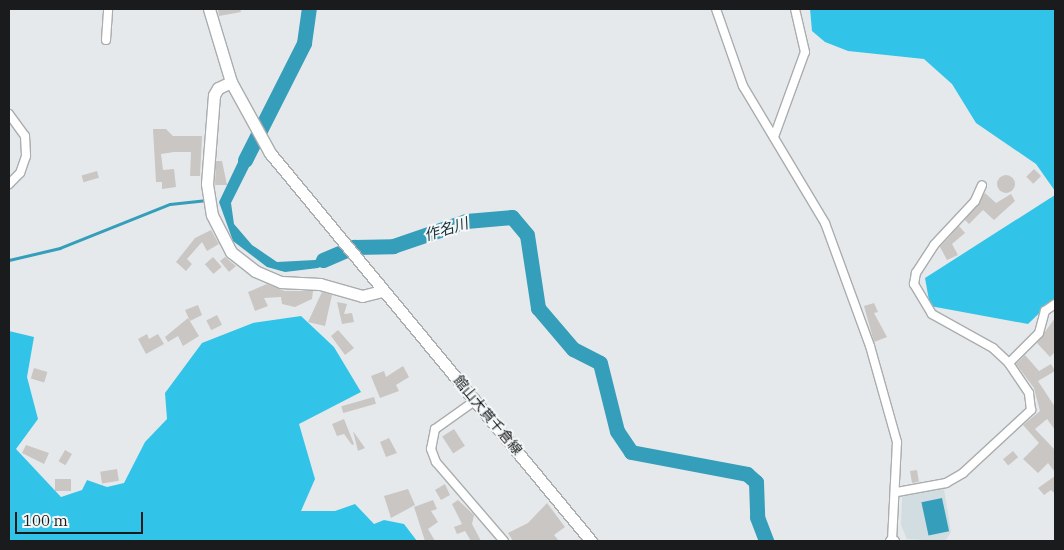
<!DOCTYPE html>
<html>
<head>
<meta charset="utf-8">
<style>
  body { margin:0 }
  #map { position:relative; width:1064px; height:550px; overflow:hidden; background:#e6e9eb; font-family:"IBM Plex Serif","Noto Sans JP",serif }
  div>[style] { position:absolute }
  .built>* { inset:0; background:#d1dde1 }
  .forest>* { inset:0; background:#32c4e8 }
  .water>* { inset:0; background:#359eba; transform-origin:0 0 }
  .stream>* { height:2.5px; margin:-1.25px; padding:0 1.25px; transform-origin:1.25px; border-radius:1.25px; background:#359eba }
  .river>* { height:15px; margin:-7.5px; padding:0 7.5px; transform-origin:7.5px; border-radius:7.5px; background:#359eba }
  .building>* { inset:0; background:#c9c6c4; transform-origin:0 0 }
  .round { border-radius:50% }
  .roads { filter:drop-shadow(1px 0 #aaadae) drop-shadow(-1px 0 #aaadae) drop-shadow(0 1px #aaadae) drop-shadow(0 -1px #aaadae) }
  .street>* { height:8px; margin:-4px; padding:0 4px; transform-origin:4px; border-radius:4px; background:#fff }
  .secondary>* { height:11px; margin:-5.5px; padding:0 5.5px; transform-origin:5.5px; border-radius:5.5px; background:#fff }
  span { translate:-50% -50%; white-space:nowrap; text-align:center; line-height:1.15; -webkit-text-stroke:4px #f3f7f8; paint-order:stroke }
  .street-label { font-size:14px; color:#1a1b1c }
  .water-label { font-size:15px; color:#1a3138; font-style:italic }
  .frame { position:absolute; inset:0; border:10px solid #1a1b1c; pointer-events:none }
  .scale { position:absolute; left:15px; top:512px; width:128px; height:22px; box-sizing:border-box; border:2px solid #1a1b1c; border-top:0; padding-left:6px; font-size:15px; line-height:18px; white-space:nowrap; color:#1a1b1c; -webkit-text-stroke:4px #f3f7f8; paint-order:stroke }
</style>
</head>
<body>
<div id="map">
  <div class="built">
    <i style="clip-path:polygon(944px 489px,951px 532px,945px 541px,907px 539px,901px 525px,902px 496px)"></i>
  </div>
  <div class="forest">
    <i style="clip-path:polygon(810px 9px,1055px 9px,1055px 191px,1036px 164px,976px 123px,952px 84px,924px 59px,848px 51px,825px 42px,812px 31px)"></i>
    <i style="clip-path:polygon(1055px 195px,1055px 298px,1028px 324px,930px 306px,925px 278px)"></i>
    <i style="clip-path:polygon(301px 316px,334px 347px,361px 392px,299px 424px,315px 479px,301px 511px,335px 511px,355px 504px,374px 524px,384px 520px,404px 524px,417px 541px,9px 541px,9px 331px,34px 337px,27px 377px,38px 419px,16px 449px,61px 497px,82px 490px,87px 480px,107px 487px,124px 483px,145px 442px,167px 419px,165px 393px,202px 343px,253px 323px)"></i>
  </div>
  <div class="water">
    <i style="clip-path:polygon(250px 137px,258px 149px,231px 203px,234px 224px,252px 245px,277px 262px,315px 260px,338px 249px,344px 256px,318px 268px,285px 272px,267px 267px,233px 241px,219px 202px)"></i>
    <i style="left:942px;top:498px;width:34px;height:21px;rotate:78deg"></i>
  </div>
  <div class="stream">
    <i style="left:9px;top:260px;width:52px;rotate:-13.2deg"></i>
    <i style="left:60px;top:248px;width:118px;rotate:-21.8deg"></i>
    <i style="left:170px;top:204px;width:37px;rotate:-6deg"></i>
  </div>
  <div class="river">
    <i style="left:245px;top:160px;width:131px;rotate:-63.2deg"></i>
    <i style="left:304px;top:43px;width:34px;rotate:-82deg"></i>
    <i style="left:323px;top:260px;width:34px;rotate:-23deg"></i>
    <i style="left:354px;top:247px;width:39px;rotate:-1deg"></i>
    <i style="left:393px;top:246px;width:77px;rotate:-18.9deg"></i>
    <i style="left:466px;top:221px;width:46px;rotate:-5deg"></i>
    <i style="left:512px;top:217px;width:23px;rotate:50deg"></i>
    <i style="left:527px;top:235px;width:74px;rotate:81.4deg"></i>
    <i style="left:538px;top:308px;width:54px;rotate:49.5deg"></i>
    <i style="left:573px;top:349px;width:30px;rotate:27deg"></i>
    <i style="left:600px;top:363px;width:70px;rotate:76deg"></i>
    <i style="left:617px;top:431px;width:25px;rotate:56deg"></i>
    <i style="left:631px;top:452px;width:118px;rotate:10.7deg"></i>
    <i style="left:747px;top:474px;width:12px;rotate:42deg"></i>
    <i style="left:756px;top:482px;width:35px;rotate:88deg"></i>
    <i style="left:757px;top:517px;width:26px;rotate:69deg"></i>
  </div>
  <div class="building">
    <i style="clip-path:polygon(218px 9px,240px 9px,241px 12px,219px 16px)"></i>
    <i style="clip-path:polygon(153px 129px,166px 129px,173px 136px,202px 136px,200px 176px,190px 176px,191px 152px,174px 152px,161px 154px,163px 170px,174px 169px,176px 187px,162px 189px,162px 182px,156px 182px)"></i>
    <i style="clip-path:polygon(216px 161px,222px 161px,227px 185px,215px 185px)"></i>
    <i style="left:1034px;top:169px;width:10px;height:11px;rotate:45deg"></i>
    <i style="left:97px;top:171px;width:7px;height:16px;rotate:74deg"></i>
    <i class="round" style="left:997px;top:175px;width:18px;height:18px"></i>
    <i style="clip-path:polygon(985px 193px,996px 203px,1011px 194px,1015px 201px,994px 220px,983px 210px,969px 224px,965px 220px)"></i>
    <i style="clip-path:polygon(959px 226px,965px 233px,952px 244px,958px 255px,947px 260px,940px 247px)"></i>
    <i style="clip-path:polygon(211px 230px,219px 244px,207px 251px,202px 242px,187px 259px,192px 264px,186px 271px,176px 262px,195px 238px)"></i>
    <i style="left:213px;top:257px;width:13px;height:11px;rotate:48deg"></i>
    <i style="clip-path:polygon(225px 257px,236px 266px,229px 272px,220px 261px)"></i>
    <i style="clip-path:polygon(267px 284px,285px 291px,313px 291px,312px 299px,295px 307px,282px 304px,281px 297px,264px 298px,268px 306px,255px 311px,248px 292px)"></i>
    <i style="clip-path:polygon(322px 292px,332px 295px,325px 326px,308px 322px)"></i>
    <i style="clip-path:polygon(337px 302px,347px 304px,344px 314px,352px 313px,354px 322px,342px 324px)"></i>
    <i style="clip-path:polygon(874px 303px,878px 312px,874px 313px,887px 337px,874px 342px,864px 306px)"></i>
    <i style="clip-path:polygon(198px 305px,202px 315px,190px 321px,185px 310px)"></i>
    <i style="left:217px;top:315px;width:11px;height:12px;rotate:63deg"></i>
    <i style="clip-path:polygon(188px 318px,199px 336px,183px 346px,178px 336px,168px 342px,165px 337px)"></i>
    <i style="clip-path:polygon(1055px 318px,1055px 352px,1050px 357px,1037px 343px)"></i>
    <i style="clip-path:polygon(338px 330px,354px 348px,345px 355px,331px 336px)"></i>
    <i style="clip-path:polygon(147px 334px,149px 339px,158px 334px,164px 344px,146px 354px,138px 339px)"></i>
    <i style="clip-path:polygon(1025px 355px,1039px 371px,1051px 364px,1055px 371px,1038px 381px,1055px 407px,1055px 430px,1047px 419px,1035px 429px,1055px 450px,1055px 472px,1048px 463px,1038px 473px,1023px 459px,1039px 443px,1023px 425px,1040px 411px,1034px 388px,1016px 364px)"></i>
    <i style="clip-path:polygon(403px 366px,409px 377px,396px 385px,399px 391px,380px 398px,371px 376px,384px 371px,386px 377px)"></i>
    <i style="left:34px;top:368px;width:14px;height:11px;rotate:17deg"></i>
    <i style="left:374px;top:397px;width:7px;height:34px;rotate:74deg"></i>
    <i style="clip-path:polygon(344px 419px,354px 444px,352px 445px,344px 434px,337px 436px,332px 424px)"></i>
    <i style="left:454px;top:429px;width:20px;height:14px;rotate:57deg"></i>
    <i style="clip-path:polygon(353px 431px,365px 448px,358px 451px)"></i>
    <i style="clip-path:polygon(389px 438px,397px 453px,386px 457px,380px 442px)"></i>
    <i style="clip-path:polygon(26px 445px,49px 453px,44px 464px,22px 453px)"></i>
    <i style="left:65px;top:450px;width:8px;height:13px;rotate:30deg"></i>
    <i style="left:1013px;top:451px;width:8px;height:13px;rotate:50deg"></i>
    <i style="left:117px;top:469px;width:12px;height:17px;rotate:81deg"></i>
    <i style="left:917px;top:470px;width:12px;height:7px;rotate:81deg"></i>
    <i style="clip-path:polygon(1055px 476px,1055px 494px,1051px 490px,1044px 495px,1038px 488px)"></i>
    <i style="left:55px;top:479px;width:16px;height:12px"></i>
    <i style="clip-path:polygon(445px 484px,450px 495px,441px 500px,435px 490px)"></i>
    <i style="clip-path:polygon(408px 489px,415px 505px,391px 518px,384px 496px)"></i>
    <i style="clip-path:polygon(433px 500px,437px 509px,431px 511px,438px 522px,428px 529px,435px 541px,425px 541px,414px 507px)"></i>
    <i style="clip-path:polygon(458px 500px,474px 515px,472px 524px,481px 541px,471px 541px,465px 531px,457px 534px,454px 527px,462px 524px,452px 504px)"></i>
    <i style="clip-path:polygon(547px 503px,565px 527px,554px 535px,559px 541px,513px 541px,508px 533px,528px 523px)"></i>
  </div>
  <div class="roads">
    <div class="street">
      <i style="left:716px;top:9px;width:82px;rotate:70.7deg"></i>
      <i style="left:743px;top:86px;width:160px;rotate:59.1deg"></i>
      <i style="left:825px;top:223px;width:131px;rotate:69.9deg"></i>
      <i style="left:870px;top:346px;width:100px;rotate:74.3deg"></i>
      <i style="left:897px;top:442px;width:99px;rotate:92.9deg"></i>
      <i style="left:106px;top:40px;width:31px;rotate:-86deg"></i>
      <i style="left:9px;top:114px;width:27px;rotate:54deg"></i>
      <i style="left:25px;top:136px;width:20px;rotate:87deg"></i>
      <i style="left:26px;top:156px;width:18px;rotate:109deg"></i>
      <i style="left:20px;top:173px;width:16px;rotate:135deg"></i>
      <i style="left:774px;top:137px;width:90px;rotate:-70deg"></i>
      <i style="left:805px;top:52px;width:44px;rotate:-103.1deg"></i>
      <i style="left:1009px;top:363px;width:42px;rotate:-45deg"></i>
      <i style="left:1039px;top:333px;width:23px;rotate:-75deg"></i>
      <i style="left:1045px;top:311px;width:12px;rotate:-35deg"></i>
      <i style="left:476px;top:400px;width:50px;rotate:144.7deg"></i>
      <i style="left:435px;top:429px;width:20px;rotate:101deg"></i>
      <i style="left:431px;top:449px;width:14px;rotate:69deg"></i>
      <i style="left:436px;top:462px;width:104px;rotate:49.3deg"></i>
      <i style="left:897px;top:492px;width:50px;rotate:-10.4deg"></i>
      <i style="left:946px;top:483px;width:20px;rotate:-30deg"></i>
      <i style="left:963px;top:473px;width:93px;rotate:-42.8deg"></i>
      <i style="left:1031px;top:410px;width:17px;rotate:-97deg"></i>
      <i style="left:1029px;top:393px;width:36px;rotate:-124deg"></i>
      <i style="left:1009px;top:363px;width:22px;rotate:-137deg"></i>
      <i style="left:993px;top:348px;width:70px;rotate:-150.9deg"></i>
      <i style="left:932px;top:314px;width:35px;rotate:-121deg"></i>
      <i style="left:914px;top:284px;width:11px;rotate:-80deg"></i>
      <i style="left:916px;top:273px;width:33px;rotate:-57deg"></i>
      <i style="left:934px;top:245px;width:60px;rotate:-47deg"></i>
      <i style="left:975px;top:201px;width:17px;rotate:-66deg"></i>
    </div>
    <div class="secondary">
      <i style="left:209px;top:9px;width:76px;rotate:73.2deg"></i>
      <i style="left:231px;top:82px;width:81px;rotate:61.2deg"></i>
      <i style="left:270px;top:153px;width:504px;rotate:50.4deg"></i>
      <i style="left:231px;top:82px;width:14px;rotate:155deg"></i>
      <i style="left:218px;top:88px;width:8px;rotate:120deg"></i>
      <i style="left:214px;top:95px;width:89px;rotate:94.5deg"></i>
      <i style="left:207px;top:184px;width:31px;rotate:81deg"></i>
      <i style="left:212px;top:215px;width:42px;rotate:62.8deg"></i>
      <i style="left:231px;top:252px;width:31px;rotate:38deg"></i>
      <i style="left:255px;top:271px;width:28px;rotate:23deg"></i>
      <i style="left:281px;top:282px;width:39px;rotate:3deg"></i>
      <i style="left:320px;top:284px;width:44px;rotate:15.9deg"></i>
      <i style="left:362px;top:296px;width:21px;rotate:-14deg"></i>
      <i style="left:891px;top:541px;width:2px"></i>
    </div>
  </div>
  <div class="street-label">
    <span style="left:488px;top:415px;rotate:50deg">館山大貫千倉線</span>
  </div>
  <div class="water-label">
    <span style="left:446px;top:229px;rotate:-17deg">作名川</span>
  </div>
  <div class="frame"></div>
  <div class="scale">100 m</div>
</div>
</body>
</html>
